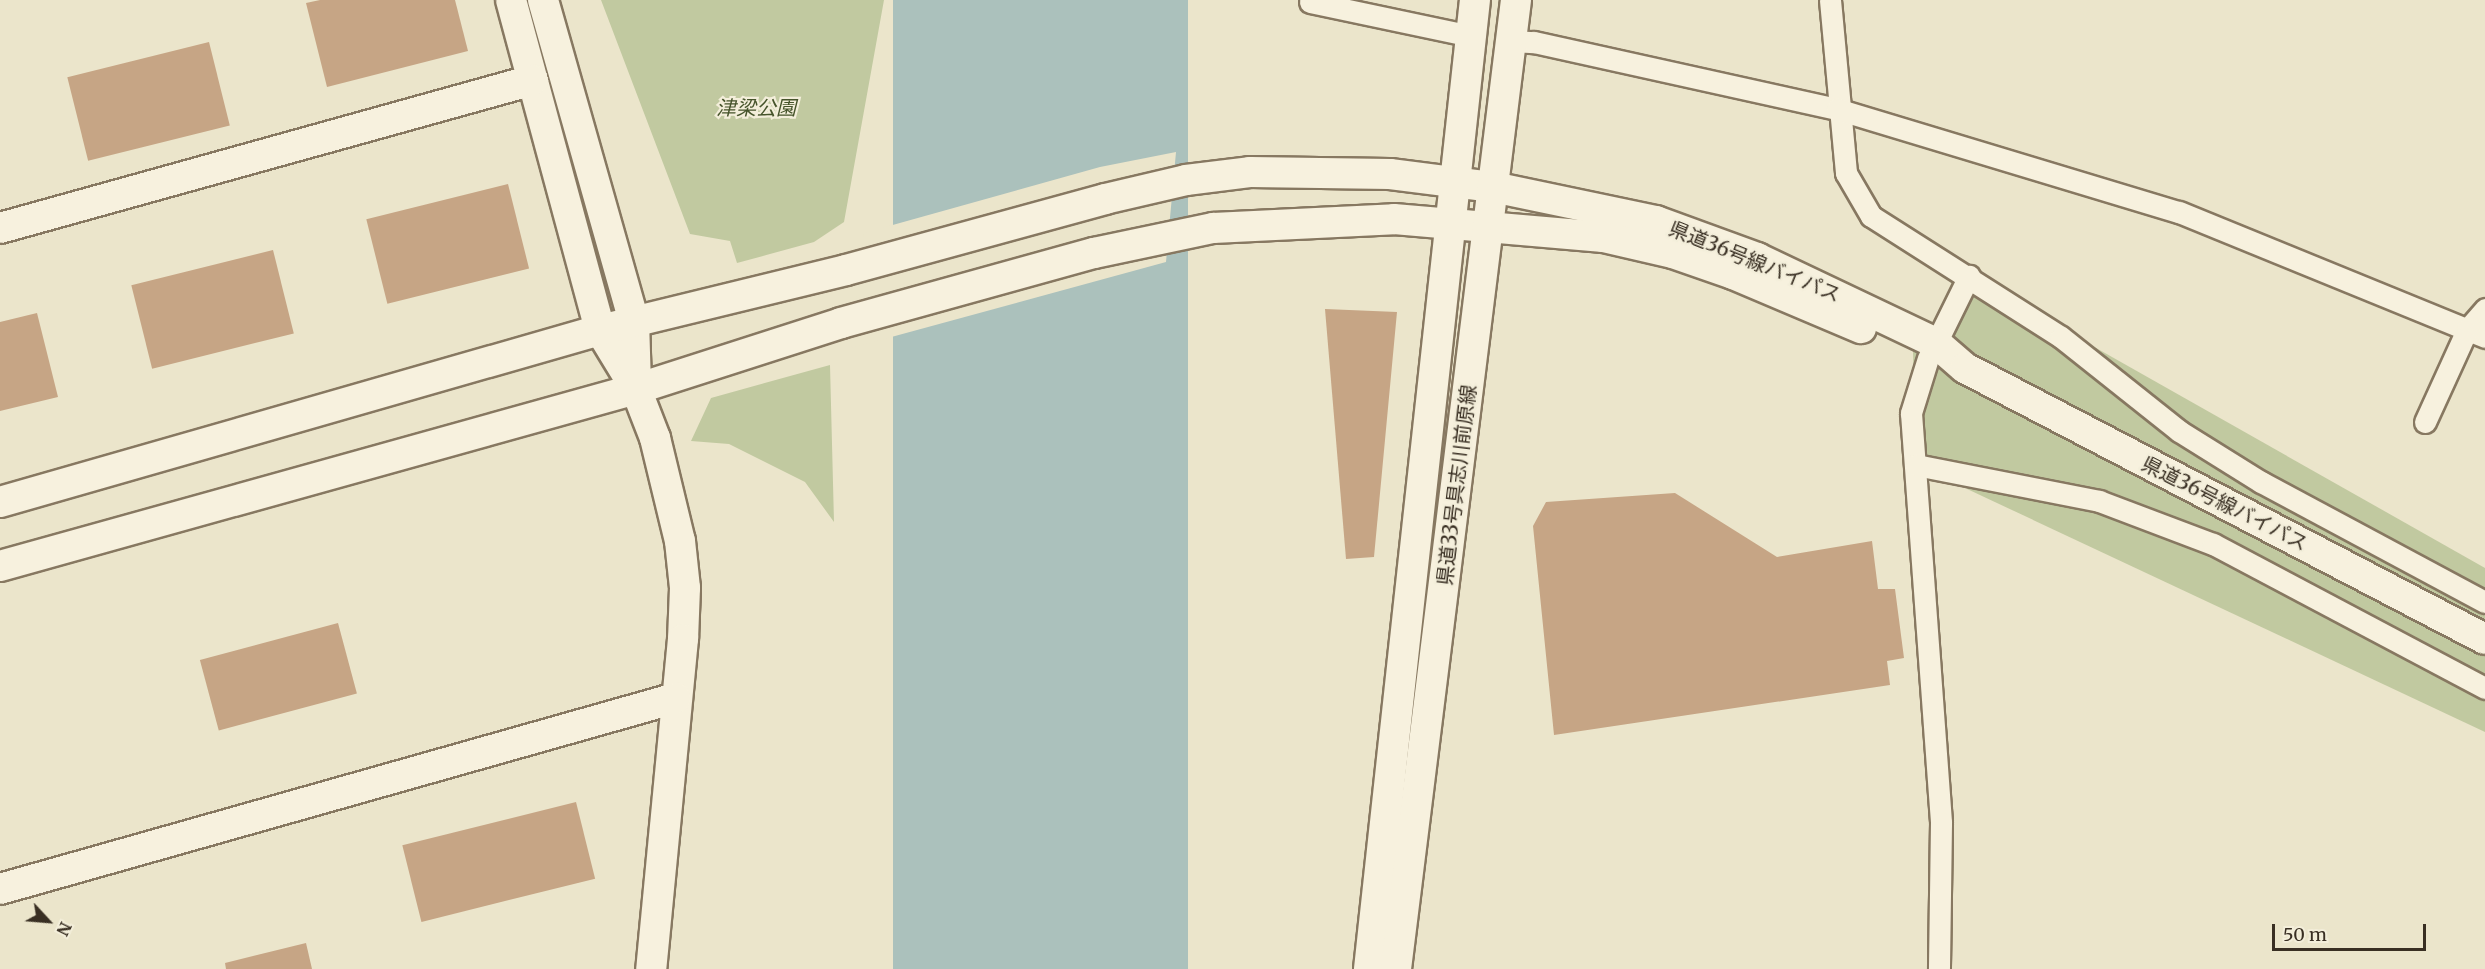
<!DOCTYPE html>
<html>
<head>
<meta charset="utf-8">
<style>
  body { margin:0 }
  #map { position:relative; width:2485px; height:969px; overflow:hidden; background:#ebe5cb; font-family:Merriweather,"Noto Sans JP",serif }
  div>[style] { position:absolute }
  .green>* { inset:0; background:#c1c9a0 }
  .water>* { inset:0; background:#abc1bc; transform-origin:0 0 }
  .pier>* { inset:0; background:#ebe5cb }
  .building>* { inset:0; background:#c6a585; transform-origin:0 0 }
  .roads { filter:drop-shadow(2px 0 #877861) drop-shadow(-2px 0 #877861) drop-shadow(0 2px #877861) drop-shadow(0 -2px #877861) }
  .street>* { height:21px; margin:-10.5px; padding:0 10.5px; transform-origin:10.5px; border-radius:10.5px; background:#f7f1de }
  .secondary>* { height:30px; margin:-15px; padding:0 15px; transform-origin:15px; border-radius:15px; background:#f7f1de }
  span { translate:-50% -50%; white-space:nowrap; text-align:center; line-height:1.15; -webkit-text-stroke:4.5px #f3eeda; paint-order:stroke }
  .park-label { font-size:20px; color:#46542b; font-style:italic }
  .street-label { font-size:20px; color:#392f23 }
  .north { position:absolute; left:18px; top:891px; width:60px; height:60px; -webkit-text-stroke:4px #f3eeda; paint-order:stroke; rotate:116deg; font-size:16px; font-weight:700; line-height:24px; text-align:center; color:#392f23 }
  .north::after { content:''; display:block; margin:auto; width:21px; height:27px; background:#392f23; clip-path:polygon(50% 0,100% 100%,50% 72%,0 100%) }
  .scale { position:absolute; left:2272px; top:924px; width:154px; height:27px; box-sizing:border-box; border:3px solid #392f23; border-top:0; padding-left:8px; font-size:18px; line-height:21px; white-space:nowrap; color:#392f23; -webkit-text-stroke:4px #f3eeda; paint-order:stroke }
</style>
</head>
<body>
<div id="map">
  <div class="green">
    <i style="clip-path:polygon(601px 0,884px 0,844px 222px,814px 242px,737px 263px,730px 241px,690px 234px)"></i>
    <i style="clip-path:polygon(1969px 276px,2485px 568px,2485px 732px,1916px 465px,1913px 352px)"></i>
    <i style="clip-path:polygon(830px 365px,834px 522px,805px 482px,729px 444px,691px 441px,711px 398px)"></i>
  </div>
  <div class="water">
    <i style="left:893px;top:0;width:295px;height:975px"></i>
  </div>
  <div class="pier">
    <i style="clip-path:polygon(1176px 152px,1166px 262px,851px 348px,864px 233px,1100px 167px)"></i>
  </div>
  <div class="building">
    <i style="clip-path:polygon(320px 0,455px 0,468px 51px,327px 87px,306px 3px)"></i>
    <i style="left:209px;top:42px;width:86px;height:146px;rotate:76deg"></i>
    <i style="left:508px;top:184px;width:87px;height:146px;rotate:76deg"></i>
    <i style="left:273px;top:250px;width:86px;height:146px;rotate:76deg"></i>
    <i style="clip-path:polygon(1325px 309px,1397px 312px,1374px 557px,1346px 559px)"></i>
    <i style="clip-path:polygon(37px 313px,58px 397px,0 411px,0 322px)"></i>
    <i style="clip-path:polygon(1675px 493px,1777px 557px,1872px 541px,1878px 589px,1895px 589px,1904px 658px,1887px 661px,1890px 685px,1554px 735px,1533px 526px,1546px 502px)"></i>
    <i style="left:338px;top:623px;width:73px;height:143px;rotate:75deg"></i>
    <i style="left:576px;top:802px;width:79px;height:179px;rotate:76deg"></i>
    <i style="clip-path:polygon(306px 943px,312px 969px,226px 969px,225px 963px)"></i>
  </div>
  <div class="roads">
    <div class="street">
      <i style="left:1830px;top:0;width:174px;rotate:84.7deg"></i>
      <i style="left:1846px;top:173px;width:50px;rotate:59.8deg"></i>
      <i style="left:1871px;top:216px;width:225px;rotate:32.5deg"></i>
      <i style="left:2061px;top:337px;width:151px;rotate:38.5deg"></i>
      <i style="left:2179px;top:431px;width:97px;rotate:31.9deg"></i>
      <i style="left:2261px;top:482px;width:254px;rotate:28.2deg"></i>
      <i style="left:1310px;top:2px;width:166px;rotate:11.9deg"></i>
      <i style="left:1512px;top:41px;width:22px;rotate:3deg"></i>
      <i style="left:1534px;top:42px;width:310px;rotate:12.5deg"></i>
      <i style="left:1837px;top:109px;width:357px;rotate:16.8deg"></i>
      <i style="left:2179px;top:212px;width:331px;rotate:22.2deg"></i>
      <i style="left:1936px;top:343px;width:75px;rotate:-63.8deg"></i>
      <i style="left:1928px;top:358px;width:58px;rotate:107.2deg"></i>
      <i style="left:1911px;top:413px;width:411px;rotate:85.8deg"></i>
      <i style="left:1941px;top:823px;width:146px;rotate:90.8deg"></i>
      <i style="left:2425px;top:422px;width:101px;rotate:-65.5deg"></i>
      <i style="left:2467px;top:330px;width:28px;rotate:-49deg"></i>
      <i style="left:1916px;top:465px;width:187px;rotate:11.1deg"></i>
      <i style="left:2099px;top:501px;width:122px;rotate:20.7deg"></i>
      <i style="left:2213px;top:544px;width:308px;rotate:27.9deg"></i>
    </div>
    <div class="secondary">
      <i style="left:511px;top:0;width:342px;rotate:74.9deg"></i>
      <i style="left:600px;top:330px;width:69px;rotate:58.6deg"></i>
      <i style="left:636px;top:389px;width:53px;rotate:68.8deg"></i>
      <i style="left:655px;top:438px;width:106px;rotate:76.4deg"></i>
      <i style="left:680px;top:541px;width:47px;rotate:83.9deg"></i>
      <i style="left:685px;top:588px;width:51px;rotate:92.2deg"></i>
      <i style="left:683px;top:639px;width:332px;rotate:95.5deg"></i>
      <i style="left:543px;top:0;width:334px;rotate:74.2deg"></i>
      <i style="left:634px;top:321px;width:65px;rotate:88.2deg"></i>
      <i style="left:0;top:228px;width:553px;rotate:-15.52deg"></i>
      <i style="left:0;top:502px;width:624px;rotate:-16deg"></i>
      <i style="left:600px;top:330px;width:253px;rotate:-13.7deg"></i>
      <i style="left:846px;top:270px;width:269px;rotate:-15.3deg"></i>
      <i style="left:1105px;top:199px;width:83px;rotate:-13.2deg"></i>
      <i style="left:1186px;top:180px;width:64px;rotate:-7.1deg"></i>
      <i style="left:1250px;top:172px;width:140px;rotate:0.8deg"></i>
      <i style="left:1390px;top:174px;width:104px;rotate:7.2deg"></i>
      <i style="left:1493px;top:187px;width:167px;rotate:11.8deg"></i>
      <i style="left:1656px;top:221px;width:108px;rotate:20.1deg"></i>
      <i style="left:1757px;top:258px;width:198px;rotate:25.4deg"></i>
      <i style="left:1936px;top:343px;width:38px;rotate:41deg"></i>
      <i style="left:1965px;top:368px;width:586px;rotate:27.53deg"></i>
      <i style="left:0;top:566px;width:660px;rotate:-15.55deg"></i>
      <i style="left:636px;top:389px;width:215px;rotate:-17.8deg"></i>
      <i style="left:841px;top:323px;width:263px;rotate:-15.5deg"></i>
      <i style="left:1094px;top:253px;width:122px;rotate:-11.9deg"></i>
      <i style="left:1213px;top:228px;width:181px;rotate:-2.8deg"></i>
      <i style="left:1394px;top:219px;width:210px;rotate:4.9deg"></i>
      <i style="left:1603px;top:237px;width:72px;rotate:12.9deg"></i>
      <i style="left:1673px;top:253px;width:64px;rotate:19.3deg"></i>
      <i style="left:1733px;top:274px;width:139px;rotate:22.9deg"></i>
      <i style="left:0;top:889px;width:702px;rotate:-15.78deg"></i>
      <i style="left:1369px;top:969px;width:975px;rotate:-83.76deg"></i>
      <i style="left:1396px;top:969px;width:976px;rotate:-82.94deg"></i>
    </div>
  </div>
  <div class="park-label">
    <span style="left:756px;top:107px">津梁公園</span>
  </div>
  <div class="street-label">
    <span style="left:1755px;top:261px;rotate:22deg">県道36号線バイパス</span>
    <span style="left:1456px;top:485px;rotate:-83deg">県道33号具志川前原線</span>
    <span style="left:2225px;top:503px;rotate:27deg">県道36号線バイパス</span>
  </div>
  <div class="north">N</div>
  <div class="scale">50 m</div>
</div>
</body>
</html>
